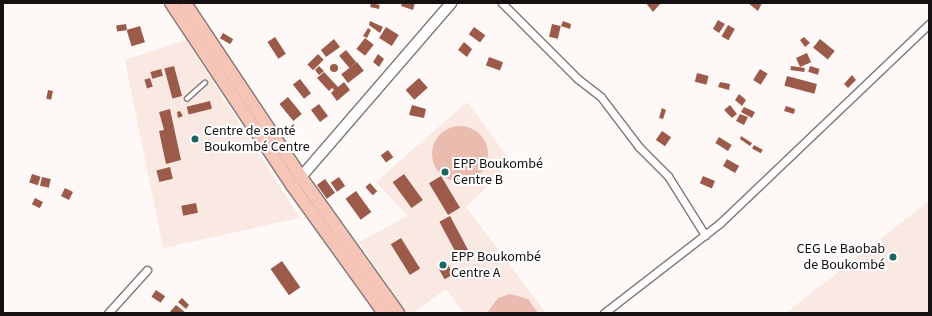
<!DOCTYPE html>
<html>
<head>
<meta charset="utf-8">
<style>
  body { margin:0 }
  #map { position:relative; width:932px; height:316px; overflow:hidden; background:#fef8f6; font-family:"Source Sans 3",sans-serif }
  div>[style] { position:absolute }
  .built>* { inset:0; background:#fae8e3 }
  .green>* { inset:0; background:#eabbaf }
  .round { border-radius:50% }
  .building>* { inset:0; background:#9c5a4a; transform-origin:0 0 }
  .roads { filter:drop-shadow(1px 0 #817977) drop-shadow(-1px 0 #817977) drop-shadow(0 1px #817977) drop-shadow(0 -1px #817977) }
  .lane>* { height:3.5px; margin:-1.75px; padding:0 1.75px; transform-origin:1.75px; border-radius:1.75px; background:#fff }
  .street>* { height:7px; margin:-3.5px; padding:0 3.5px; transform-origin:3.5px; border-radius:3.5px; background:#fff }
  .secondary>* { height:10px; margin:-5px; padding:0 5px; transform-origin:5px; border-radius:5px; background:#fff }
  .primary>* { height:12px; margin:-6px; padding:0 6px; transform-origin:6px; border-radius:6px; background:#f7c4b8 }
  .dots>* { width:11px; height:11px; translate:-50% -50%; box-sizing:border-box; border:2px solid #fff; border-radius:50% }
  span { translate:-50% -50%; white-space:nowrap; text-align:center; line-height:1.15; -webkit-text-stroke:4px #fff; paint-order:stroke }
  .poi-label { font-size:14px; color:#141110 }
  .left { translate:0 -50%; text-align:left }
  .right { translate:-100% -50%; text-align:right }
  .frame { position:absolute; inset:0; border:4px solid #141110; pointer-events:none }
</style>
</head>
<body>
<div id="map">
  <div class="built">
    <i style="clip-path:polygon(186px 40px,300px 218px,163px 248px,125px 60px)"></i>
    <i style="clip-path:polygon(467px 102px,512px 163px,466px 207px,546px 313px,464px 313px,446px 289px,413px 313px,407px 313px,359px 242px,408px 216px,376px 182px)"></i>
    <i style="clip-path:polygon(929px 201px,929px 313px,786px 313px)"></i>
  </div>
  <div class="green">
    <i class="round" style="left:432px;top:126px;width:56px;height:56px"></i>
    <i style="clip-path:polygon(510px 294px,528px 299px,538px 313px,487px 313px,498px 298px)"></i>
  </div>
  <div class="building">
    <i style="left:371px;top:3px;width:9px;height:4px;rotate:13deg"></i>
    <i style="clip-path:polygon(402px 3px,415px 3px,413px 10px,401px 6px)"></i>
    <i style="clip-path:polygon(646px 3px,659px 3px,660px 4px,653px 12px)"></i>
    <i style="clip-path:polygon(748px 3px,762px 3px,758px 11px)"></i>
    <i style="clip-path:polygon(718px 20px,725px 24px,719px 33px,713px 29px)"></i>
    <i style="clip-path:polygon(370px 21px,383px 27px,380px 33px,369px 25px)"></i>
    <i style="clip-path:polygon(563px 21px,571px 24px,570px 29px,561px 26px)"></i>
    <i style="left:126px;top:24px;width:6px;height:10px;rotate:81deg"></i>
    <i style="left:552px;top:24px;width:9px;height:13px;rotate:13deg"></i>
    <i style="left:728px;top:25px;width:8px;height:13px;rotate:30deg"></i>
    <i style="left:140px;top:26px;width:17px;height:14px;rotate:73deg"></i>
    <i style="left:386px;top:27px;width:15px;height:13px;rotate:32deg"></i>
    <i style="left:474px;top:27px;width:14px;height:9px;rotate:36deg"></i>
    <i style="clip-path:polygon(368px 28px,371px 30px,367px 38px,363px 36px)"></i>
    <i style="left:223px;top:33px;width:12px;height:6px;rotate:31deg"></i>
    <i style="left:275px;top:37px;width:20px;height:9px;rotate:57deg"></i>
    <i style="clip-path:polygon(804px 37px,810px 43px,805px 47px,800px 40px)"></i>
    <i style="left:365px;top:38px;width:11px;height:14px;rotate:38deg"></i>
    <i style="clip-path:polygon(334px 39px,340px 47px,326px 57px,321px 50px)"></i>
    <i style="left:820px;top:39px;width:19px;height:11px;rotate:39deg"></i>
    <i style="clip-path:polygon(464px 42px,472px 49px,467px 57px,458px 50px)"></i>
    <i style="left:346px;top:50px;width:16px;height:9px;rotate:50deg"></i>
    <i style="left:807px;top:53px;width:10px;height:12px;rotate:66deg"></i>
    <i style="left:318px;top:54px;width:8px;height:15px;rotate:45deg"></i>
    <i style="clip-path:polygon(378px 54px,384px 59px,379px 67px,373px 62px)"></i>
    <i style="left:489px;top:57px;width:15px;height:9px;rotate:20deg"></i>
    <i style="left:357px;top:62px;width:11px;height:20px;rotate:52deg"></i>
    <i class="round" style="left:330px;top:64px;width:8px;height:8px"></i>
    <i style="left:174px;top:66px;width:31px;height:10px;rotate:75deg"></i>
    <i style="clip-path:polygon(319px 66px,324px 71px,319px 75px,315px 70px)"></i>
    <i style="left:791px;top:66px;width:14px;height:4px;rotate:8deg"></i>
    <i style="left:810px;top:66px;width:10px;height:6px;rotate:17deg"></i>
    <i style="left:161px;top:69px;width:7px;height:11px;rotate:74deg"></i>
    <i style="left:760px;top:69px;width:9px;height:13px;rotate:32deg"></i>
    <i style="clip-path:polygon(324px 72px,338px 87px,344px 82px,350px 90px,337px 101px,331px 93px,334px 90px,332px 88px,329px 91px,317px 78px)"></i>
    <i style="left:697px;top:73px;width:12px;height:9px;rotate:14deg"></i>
    <i style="clip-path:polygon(852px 75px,856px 80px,848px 88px,844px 84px)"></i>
    <i style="left:787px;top:76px;width:31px;height:10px;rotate:15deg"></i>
    <i style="left:150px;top:78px;width:9px;height:6px;rotate:72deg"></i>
    <i style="left:419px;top:78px;width:13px;height:18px;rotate:48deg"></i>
    <i style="left:300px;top:79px;width:18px;height:9px;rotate:52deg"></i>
    <i style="clip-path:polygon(720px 82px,730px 84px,729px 90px,718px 87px)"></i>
    <i style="left:48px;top:90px;width:5px;height:9px;rotate:11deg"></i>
    <i style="clip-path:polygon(739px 94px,746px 100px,742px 106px,735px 100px)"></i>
    <i style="left:288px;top:97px;width:22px;height:11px;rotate:51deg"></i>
    <i style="left:210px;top:101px;width:8px;height:24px;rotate:76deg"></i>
    <i style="left:319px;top:104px;width:15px;height:10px;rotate:53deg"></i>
    <i style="clip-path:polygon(412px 105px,426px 109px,424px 118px,409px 115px)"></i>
    <i style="clip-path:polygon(730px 105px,737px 114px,732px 118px,724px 110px)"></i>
    <i style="clip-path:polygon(786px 106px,795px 109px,794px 114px,784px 111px)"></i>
    <i style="clip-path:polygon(744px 107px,755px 112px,752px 118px,741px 112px)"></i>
    <i style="clip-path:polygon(662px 108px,666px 110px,663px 119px,659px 118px)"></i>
    <i style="clip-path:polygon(170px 109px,181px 160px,166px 164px,159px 131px,164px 130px,159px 112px)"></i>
    <i style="clip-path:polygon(180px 111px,183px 116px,178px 118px,177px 112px)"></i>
    <i style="clip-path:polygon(740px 114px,748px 117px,744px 125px,736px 121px)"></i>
    <i style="left:662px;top:131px;width:11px;height:11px;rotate:34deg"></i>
    <i style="clip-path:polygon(741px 136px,752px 143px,750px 146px,740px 139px)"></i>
    <i style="left:719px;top:137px;width:15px;height:7px;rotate:32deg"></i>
    <i style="left:754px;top:145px;width:10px;height:4px;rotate:29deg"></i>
    <i style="left:388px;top:150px;width:9px;height:9px;rotate:54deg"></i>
    <i style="left:727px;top:159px;width:14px;height:8px;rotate:30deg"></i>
    <i style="left:170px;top:167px;width:12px;height:14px;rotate:76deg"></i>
    <i style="left:32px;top:174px;width:9px;height:9px;rotate:18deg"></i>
    <i style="left:404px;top:174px;width:32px;height:14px;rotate:54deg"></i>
    <i style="left:441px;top:176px;width:37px;height:14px;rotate:59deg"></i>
    <i style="left:703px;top:176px;width:13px;height:8px;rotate:23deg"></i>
    <i style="left:42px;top:177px;width:9px;height:9px;rotate:13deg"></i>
    <i style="left:339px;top:177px;width:11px;height:10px;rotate:56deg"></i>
    <i style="left:325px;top:179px;width:17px;height:10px;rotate:54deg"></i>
    <i style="left:370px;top:183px;width:11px;height:6px;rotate:49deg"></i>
    <i style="left:65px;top:188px;width:9px;height:9px;rotate:27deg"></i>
    <i style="left:356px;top:191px;width:26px;height:13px;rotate:54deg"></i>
    <i style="left:35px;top:198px;width:9px;height:7px;rotate:27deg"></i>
    <i style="left:196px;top:203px;width:10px;height:15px;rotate:79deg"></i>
    <i style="left:450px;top:216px;width:44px;height:12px;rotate:62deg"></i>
    <i style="left:401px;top:238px;width:36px;height:12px;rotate:58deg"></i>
    <i style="left:282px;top:261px;width:32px;height:14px;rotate:55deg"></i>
    <i style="left:447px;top:263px;width:13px;height:10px;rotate:61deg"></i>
    <i style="left:156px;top:290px;width:11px;height:8px;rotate:34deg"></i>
    <i style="clip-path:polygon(182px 298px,189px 305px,186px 309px,178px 302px)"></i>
    <i style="clip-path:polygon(176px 305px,186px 313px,169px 313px)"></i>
  </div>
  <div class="roads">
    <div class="lane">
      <i style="left:187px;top:99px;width:24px;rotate:-42deg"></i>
    </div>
    <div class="street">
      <i style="left:502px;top:3px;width:107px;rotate:45deg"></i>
      <i style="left:578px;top:79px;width:29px;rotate:38deg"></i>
      <i style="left:601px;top:97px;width:63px;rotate:52.8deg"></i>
      <i style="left:639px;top:147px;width:41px;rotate:45deg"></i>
      <i style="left:668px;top:176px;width:70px;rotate:57.9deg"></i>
      <i style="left:108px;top:313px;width:58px;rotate:-47.8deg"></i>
      <i style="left:604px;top:313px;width:147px;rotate:-37.8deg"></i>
      <i style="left:720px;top:223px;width:289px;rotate:-43.6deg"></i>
    </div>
    <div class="secondary">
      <i style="left:301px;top:177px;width:230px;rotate:-49.2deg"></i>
    </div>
    <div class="primary">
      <i style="left:171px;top:3px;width:219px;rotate:56.4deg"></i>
      <i style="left:292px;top:185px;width:158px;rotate:54.3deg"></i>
      <i style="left:185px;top:3px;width:209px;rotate:56.3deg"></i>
      <i style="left:301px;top:177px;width:167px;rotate:54.5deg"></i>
    </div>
  </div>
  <div class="dots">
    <i style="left:195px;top:139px;background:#1a655d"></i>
    <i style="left:445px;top:172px;background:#1a655d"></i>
    <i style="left:893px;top:257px;background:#1a655d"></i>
    <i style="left:443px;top:265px;background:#1a655d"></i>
  </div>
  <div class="poi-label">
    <span class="left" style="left:204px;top:139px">Centre de santé<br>Boukombé Centre</span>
    <span class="left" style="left:453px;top:172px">EPP Boukombé<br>Centre B</span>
    <span class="right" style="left:885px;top:257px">CEG Le Baobab<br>de Boukombé</span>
    <span class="left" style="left:451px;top:265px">EPP Boukombé<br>Centre A</span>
  </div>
  <div class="frame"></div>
</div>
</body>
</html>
